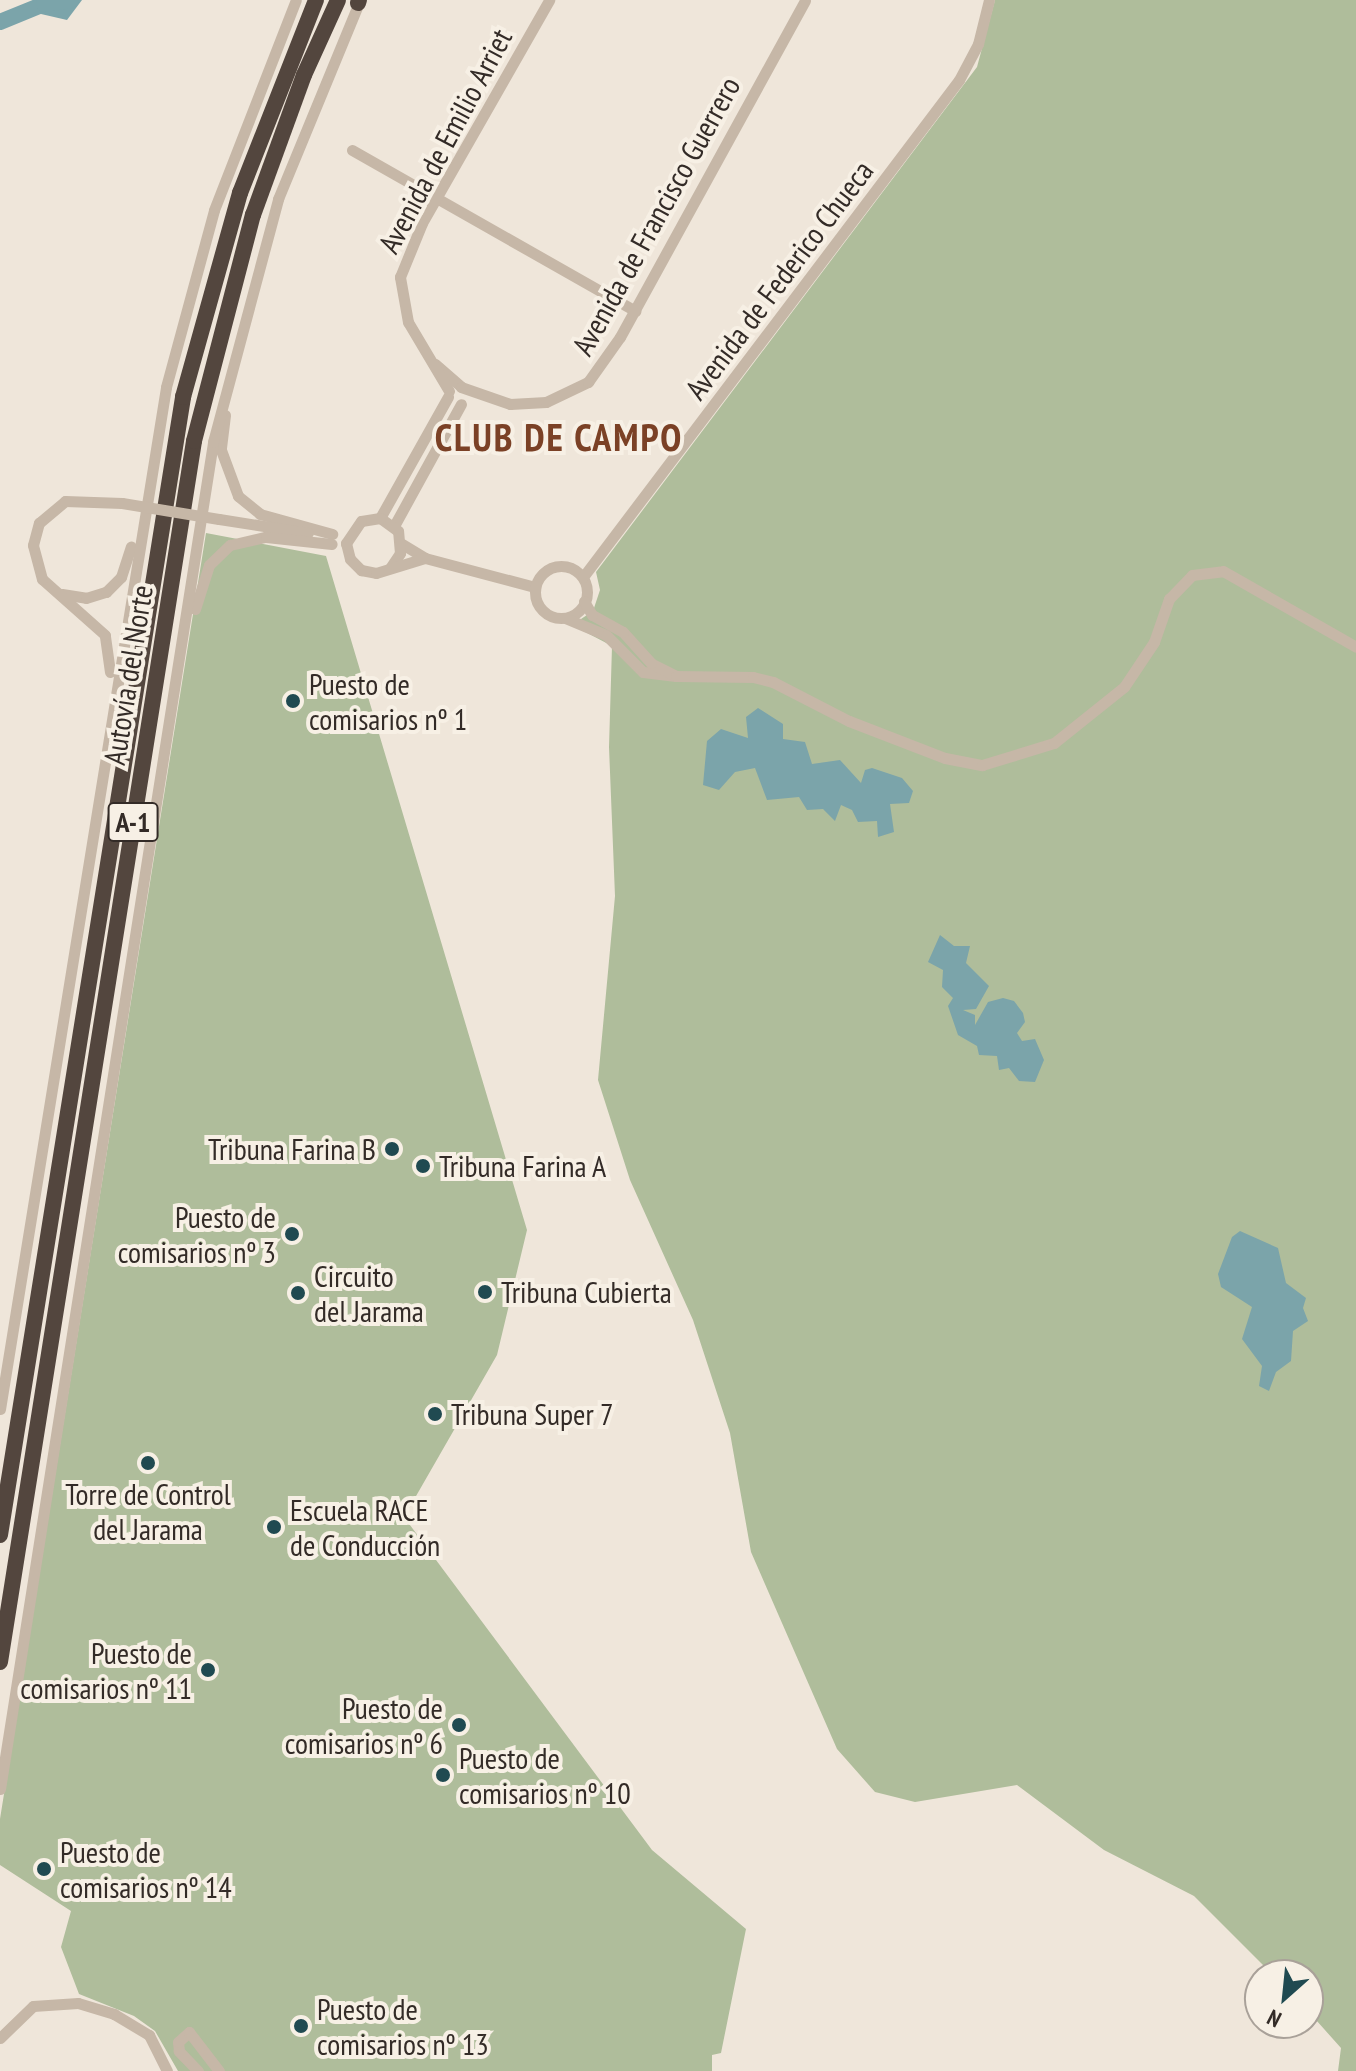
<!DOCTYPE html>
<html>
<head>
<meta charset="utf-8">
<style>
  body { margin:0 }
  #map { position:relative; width:1356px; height:2071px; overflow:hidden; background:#efe6da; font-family:"PT Sans Narrow",sans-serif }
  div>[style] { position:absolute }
  .green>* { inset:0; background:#afbd9b }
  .water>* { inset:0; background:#7ba4aa }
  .river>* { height:16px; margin:-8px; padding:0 8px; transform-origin:8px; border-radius:8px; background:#7ba4aa }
  .minor>* { height:11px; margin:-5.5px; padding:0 5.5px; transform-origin:5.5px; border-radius:5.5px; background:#c6b7a7 }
  .minor>.ring { margin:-5.5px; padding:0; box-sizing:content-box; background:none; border:11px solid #c6b7a7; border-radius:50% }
  .highway>* { height:16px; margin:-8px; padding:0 8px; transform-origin:8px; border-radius:8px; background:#53463e }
  .minor-bridge>* { height:11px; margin:-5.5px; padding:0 5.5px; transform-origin:5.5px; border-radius:5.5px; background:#c6b7a7 }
  .dots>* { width:22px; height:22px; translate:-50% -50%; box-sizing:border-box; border:4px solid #f7f0e5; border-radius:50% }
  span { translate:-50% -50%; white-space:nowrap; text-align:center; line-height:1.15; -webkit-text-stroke:8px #f7f0e5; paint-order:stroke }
  .shield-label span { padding:2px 6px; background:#f7f0e5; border:2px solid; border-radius:6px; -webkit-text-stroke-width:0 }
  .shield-label { font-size:28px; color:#332b27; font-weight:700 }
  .street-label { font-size:30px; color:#332b27 }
  .poi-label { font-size:30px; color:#332b27 }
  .left { translate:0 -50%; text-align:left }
  .right { translate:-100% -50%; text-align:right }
  .district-label { font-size:38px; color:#7b4126; font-weight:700; letter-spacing:2px }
  .north { position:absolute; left:1244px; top:1959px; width:80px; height:80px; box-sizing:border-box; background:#f7f0e5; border:2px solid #a9a199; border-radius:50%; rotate:207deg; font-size:22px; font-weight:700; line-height:32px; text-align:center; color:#332b27 }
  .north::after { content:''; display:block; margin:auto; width:28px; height:36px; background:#204a51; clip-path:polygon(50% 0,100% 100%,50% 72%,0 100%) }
</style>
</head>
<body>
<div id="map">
  <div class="green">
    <i style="clip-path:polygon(995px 0,1356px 0,1356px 2071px,1338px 2071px,1341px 2048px,1308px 2011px,1308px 1975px,1273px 1975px,1194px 1896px,1104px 1850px,1017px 1785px,915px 1802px,875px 1792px,837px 1749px,751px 1552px,730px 1433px,693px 1320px,630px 1180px,598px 1080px,615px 896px,609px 747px,612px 646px,572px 625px,593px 611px,600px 590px,596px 572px,977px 67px)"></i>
    <i style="clip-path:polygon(206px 533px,326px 556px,527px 1230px,497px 1355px,404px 1517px,652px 1850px,746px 1929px,721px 2053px,712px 2055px,712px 2071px,178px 2071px,155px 2031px,134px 2016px,79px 1994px,61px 1947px,71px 1911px,0 1865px,0 1819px)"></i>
  </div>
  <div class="water">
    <i style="clip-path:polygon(43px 0,82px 0,67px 20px,28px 11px)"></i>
    <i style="clip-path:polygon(758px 708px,783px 724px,783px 739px,805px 742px,812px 764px,840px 760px,861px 783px,865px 770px,872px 768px,902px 778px,913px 791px,909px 803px,890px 804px,894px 832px,878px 837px,877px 821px,858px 822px,852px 810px,841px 805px,835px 821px,823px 809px,807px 810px,799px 797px,767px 800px,755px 768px,735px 772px,719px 790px,703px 785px,707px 741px,721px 729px,748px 738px,746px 717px)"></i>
    <i style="clip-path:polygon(940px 935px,954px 946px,970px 946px,966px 963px,989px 986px,976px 1009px,963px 1010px,975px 1015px,975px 1025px,988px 1002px,1003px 998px,1014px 1001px,1023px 1013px,1025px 1022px,1017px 1033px,1022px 1041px,1035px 1039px,1044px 1060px,1035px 1082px,1019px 1081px,1009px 1068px,999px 1070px,997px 1056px,979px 1055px,977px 1046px,958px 1035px,948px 1006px,953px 998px,942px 987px,943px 970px,928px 962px)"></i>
    <i style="clip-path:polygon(1240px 1231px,1278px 1248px,1286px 1283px,1306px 1298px,1303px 1308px,1308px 1321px,1293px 1331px,1291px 1361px,1276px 1372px,1269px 1391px,1259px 1386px,1262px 1366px,1242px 1339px,1252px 1307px,1221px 1287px,1218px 1274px,1232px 1237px)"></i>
  </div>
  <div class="river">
    <i style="left:0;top:22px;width:48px;rotate:-22.2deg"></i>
    <i style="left:44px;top:4px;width:27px;rotate:-8deg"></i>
  </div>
  <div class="minor">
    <i style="left:352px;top:150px;width:326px;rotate:29.6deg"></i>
    <i style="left:435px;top:364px;width:35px;rotate:41deg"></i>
    <i style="left:461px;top:387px;width:52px;rotate:19.1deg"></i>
    <i style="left:510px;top:404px;width:36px;rotate:-3deg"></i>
    <i style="left:546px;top:402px;width:47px;rotate:-25.5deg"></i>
    <i style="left:588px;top:382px;width:55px;rotate:-54.6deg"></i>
    <i style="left:620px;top:337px;width:384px;rotate:-61.2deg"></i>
    <i style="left:449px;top:391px;width:80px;rotate:-120.7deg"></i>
    <i style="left:408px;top:322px;width:46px;rotate:-100.1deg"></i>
    <i style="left:400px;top:277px;width:58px;rotate:-67.8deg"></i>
    <i style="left:422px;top:223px;width:257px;rotate:-60.3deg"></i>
    <i style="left:225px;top:415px;width:35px;rotate:97deg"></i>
    <i style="left:221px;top:450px;width:49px;rotate:69.7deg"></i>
    <i style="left:238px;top:496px;width:28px;rotate:39deg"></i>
    <i style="left:260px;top:514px;width:75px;rotate:15.5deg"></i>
    <i style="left:380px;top:518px;width:139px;rotate:-60.7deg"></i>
    <i style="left:219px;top:519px;width:90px;rotate:8.9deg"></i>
    <i style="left:394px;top:526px;width:139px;rotate:-61.2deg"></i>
    <i style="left:402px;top:544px;width:27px;rotate:31deg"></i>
    <i style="left:425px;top:558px;width:114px;rotate:14.8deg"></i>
    <i class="ring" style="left:535px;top:566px;width:41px;height:41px"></i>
    <i style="left:390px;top:568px;width:18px;rotate:-56deg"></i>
    <i style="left:400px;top:553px;width:22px;rotate:-95deg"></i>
    <i style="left:398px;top:531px;width:22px;rotate:-144deg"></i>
    <i style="left:380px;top:518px;width:19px;rotate:171deg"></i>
    <i style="left:361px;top:521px;width:27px;rotate:124deg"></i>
    <i style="left:346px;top:543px;width:16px;rotate:76deg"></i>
    <i style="left:350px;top:559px;width:16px;rotate:45deg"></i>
    <i style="left:361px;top:570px;width:15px;rotate:11deg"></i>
    <i style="left:376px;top:573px;width:51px;rotate:-17deg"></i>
    <i style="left:583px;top:577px;width:623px;rotate:-52.89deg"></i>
    <i style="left:959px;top:80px;width:41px;rotate:-62.2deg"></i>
    <i style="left:978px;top:44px;width:45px;rotate:-76deg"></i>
    <i style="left:62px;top:594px;width:24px;rotate:9deg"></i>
    <i style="left:86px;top:598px;width:21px;rotate:-17deg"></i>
    <i style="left:106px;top:592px;width:21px;rotate:-45deg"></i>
    <i style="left:121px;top:577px;width:32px;rotate:-72deg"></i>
    <i style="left:195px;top:609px;width:46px;rotate:-72.3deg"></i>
    <i style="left:209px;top:565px;width:29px;rotate:-44deg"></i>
    <i style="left:230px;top:545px;width:37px;rotate:-13deg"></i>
    <i style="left:266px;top:537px;width:66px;rotate:6.1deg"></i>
    <i style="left:565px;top:618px;width:44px;rotate:22.5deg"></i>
    <i style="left:606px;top:635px;width:52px;rotate:45deg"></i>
    <i style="left:643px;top:672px;width:33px;rotate:7deg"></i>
    <i style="left:676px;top:676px;width:28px;rotate:-153deg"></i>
    <i style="left:651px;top:663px;width:42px;rotate:-132.1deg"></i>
    <i style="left:623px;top:632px;width:35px;rotate:-151deg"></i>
    <i style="left:592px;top:615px;width:16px;rotate:-120deg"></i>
    <i style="left:110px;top:672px;width:37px;rotate:-98deg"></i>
    <i style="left:105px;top:635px;width:84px;rotate:-138.4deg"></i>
    <i style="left:42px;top:579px;width:35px;rotate:-105deg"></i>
    <i style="left:33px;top:545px;width:23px;rotate:-75deg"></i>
    <i style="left:39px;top:523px;width:34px;rotate:-40deg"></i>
    <i style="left:65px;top:501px;width:57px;rotate:2deg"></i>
    <i style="left:676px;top:676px;width:77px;rotate:0.7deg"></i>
    <i style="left:753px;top:677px;width:21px;rotate:14deg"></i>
    <i style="left:773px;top:682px;width:85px;rotate:27.2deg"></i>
    <i style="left:849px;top:721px;width:103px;rotate:21.1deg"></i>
    <i style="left:945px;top:758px;width:38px;rotate:11deg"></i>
    <i style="left:982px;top:765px;width:75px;rotate:-17deg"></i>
    <i style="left:1054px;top:743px;width:90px;rotate:-38.7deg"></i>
    <i style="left:1124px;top:687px;width:54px;rotate:-56.3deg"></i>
    <i style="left:1154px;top:642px;width:46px;rotate:-70.8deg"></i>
    <i style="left:1169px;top:599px;width:33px;rotate:-46deg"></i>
    <i style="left:1192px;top:575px;width:31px;rotate:-7deg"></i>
    <i style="left:1223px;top:571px;width:153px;rotate:29.7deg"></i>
    <i style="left:0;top:1409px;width:1035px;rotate:-80.77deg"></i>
    <i style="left:166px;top:387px;width:183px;rotate:-74.8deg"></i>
    <i style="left:214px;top:210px;width:225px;rotate:-68.7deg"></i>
    <i style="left:0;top:1789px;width:1364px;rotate:-81.01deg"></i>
    <i style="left:213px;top:442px;width:252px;rotate:-75deg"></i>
    <i style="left:278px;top:199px;width:215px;rotate:-67.6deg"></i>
    <i style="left:0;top:2038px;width:46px;rotate:-44.1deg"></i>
    <i style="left:33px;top:2006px;width:45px;rotate:-3.8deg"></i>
    <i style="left:78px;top:2003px;width:38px;rotate:17deg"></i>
    <i style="left:114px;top:2014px;width:41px;rotate:31deg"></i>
    <i style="left:149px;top:2035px;width:40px;rotate:63.4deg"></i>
    <i style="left:198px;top:2071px;width:28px;rotate:-134deg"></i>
    <i style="left:179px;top:2051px;width:9px;rotate:-96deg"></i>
    <i style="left:178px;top:2042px;width:15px;rotate:-42deg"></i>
    <i style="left:189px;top:2032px;width:49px;rotate:52.4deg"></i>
  </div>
  <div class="highway">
    <i style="left:358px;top:3px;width:3px;rotate:-72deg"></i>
    <i style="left:0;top:1535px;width:1153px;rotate:-80.86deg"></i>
    <i style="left:183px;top:397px;width:212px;rotate:-74.4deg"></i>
    <i style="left:240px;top:193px;width:207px;rotate:-68.5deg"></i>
    <i style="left:0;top:1662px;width:1236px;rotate:-80.97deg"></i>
    <i style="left:194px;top:441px;width:234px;rotate:-75.4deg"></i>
    <i style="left:253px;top:215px;width:149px;rotate:-70deg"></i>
    <i style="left:304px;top:75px;width:82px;rotate:-65.6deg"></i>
  </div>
  <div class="minor-bridge">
    <i style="left:122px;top:503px;width:98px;rotate:9.4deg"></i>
  </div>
  <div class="dots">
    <i style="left:293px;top:701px;background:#204a51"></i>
    <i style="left:392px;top:1149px;background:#204a51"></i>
    <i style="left:423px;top:1166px;background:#204a51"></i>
    <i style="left:292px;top:1234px;background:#204a51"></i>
    <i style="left:485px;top:1292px;background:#204a51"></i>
    <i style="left:298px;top:1293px;background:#204a51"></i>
    <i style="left:435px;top:1414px;background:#204a51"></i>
    <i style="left:148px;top:1463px;background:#204a51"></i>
    <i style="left:274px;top:1527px;background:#204a51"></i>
    <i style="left:208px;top:1670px;background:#204a51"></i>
    <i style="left:459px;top:1725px;background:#204a51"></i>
    <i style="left:443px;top:1775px;background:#204a51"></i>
    <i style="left:44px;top:1869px;background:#204a51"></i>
    <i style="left:301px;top:2026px;background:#204a51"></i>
  </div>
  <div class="shield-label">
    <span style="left:133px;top:822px">A-1</span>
  </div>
  <div class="street-label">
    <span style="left:445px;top:141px;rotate:-62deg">Avenida de Emilio Arriet</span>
    <span style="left:656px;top:216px;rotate:-61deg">Avenida de Francisco Guerrero</span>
    <span style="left:779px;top:280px;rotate:-53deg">Avenida de Federico Chueca</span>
    <span style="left:128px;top:675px;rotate:-81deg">Autovía del Norte</span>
  </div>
  <div class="poi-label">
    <span class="left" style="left:309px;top:701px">Puesto de<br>comisarios nº 1</span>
    <span class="right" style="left:376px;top:1149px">Tribuna Farina B</span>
    <span class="left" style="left:439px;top:1166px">Tribuna Farina A</span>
    <span class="right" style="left:276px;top:1234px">Puesto de<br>comisarios nº 3</span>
    <span class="left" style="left:314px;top:1293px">Circuito<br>del Jarama</span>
    <span class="left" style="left:501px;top:1292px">Tribuna Cubierta</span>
    <span class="left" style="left:451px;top:1414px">Tribuna Super 7</span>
    <span style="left:148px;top:1511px">Torre de Control<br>del Jarama</span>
    <span class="left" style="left:290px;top:1527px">Escuela RACE<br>de Conducción</span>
    <span class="right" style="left:192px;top:1670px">Puesto de<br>comisarios nº 11</span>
    <span class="right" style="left:443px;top:1725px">Puesto de<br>comisarios nº 6</span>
    <span class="left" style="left:459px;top:1775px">Puesto de<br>comisarios nº 10</span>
    <span class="left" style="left:60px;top:1869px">Puesto de<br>comisarios nº 14</span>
    <span class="left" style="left:317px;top:2026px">Puesto de<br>comisarios nº 13</span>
  </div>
  <div class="district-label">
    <span style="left:559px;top:437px">CLUB DE CAMPO</span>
  </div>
  <div class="north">N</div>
</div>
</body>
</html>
